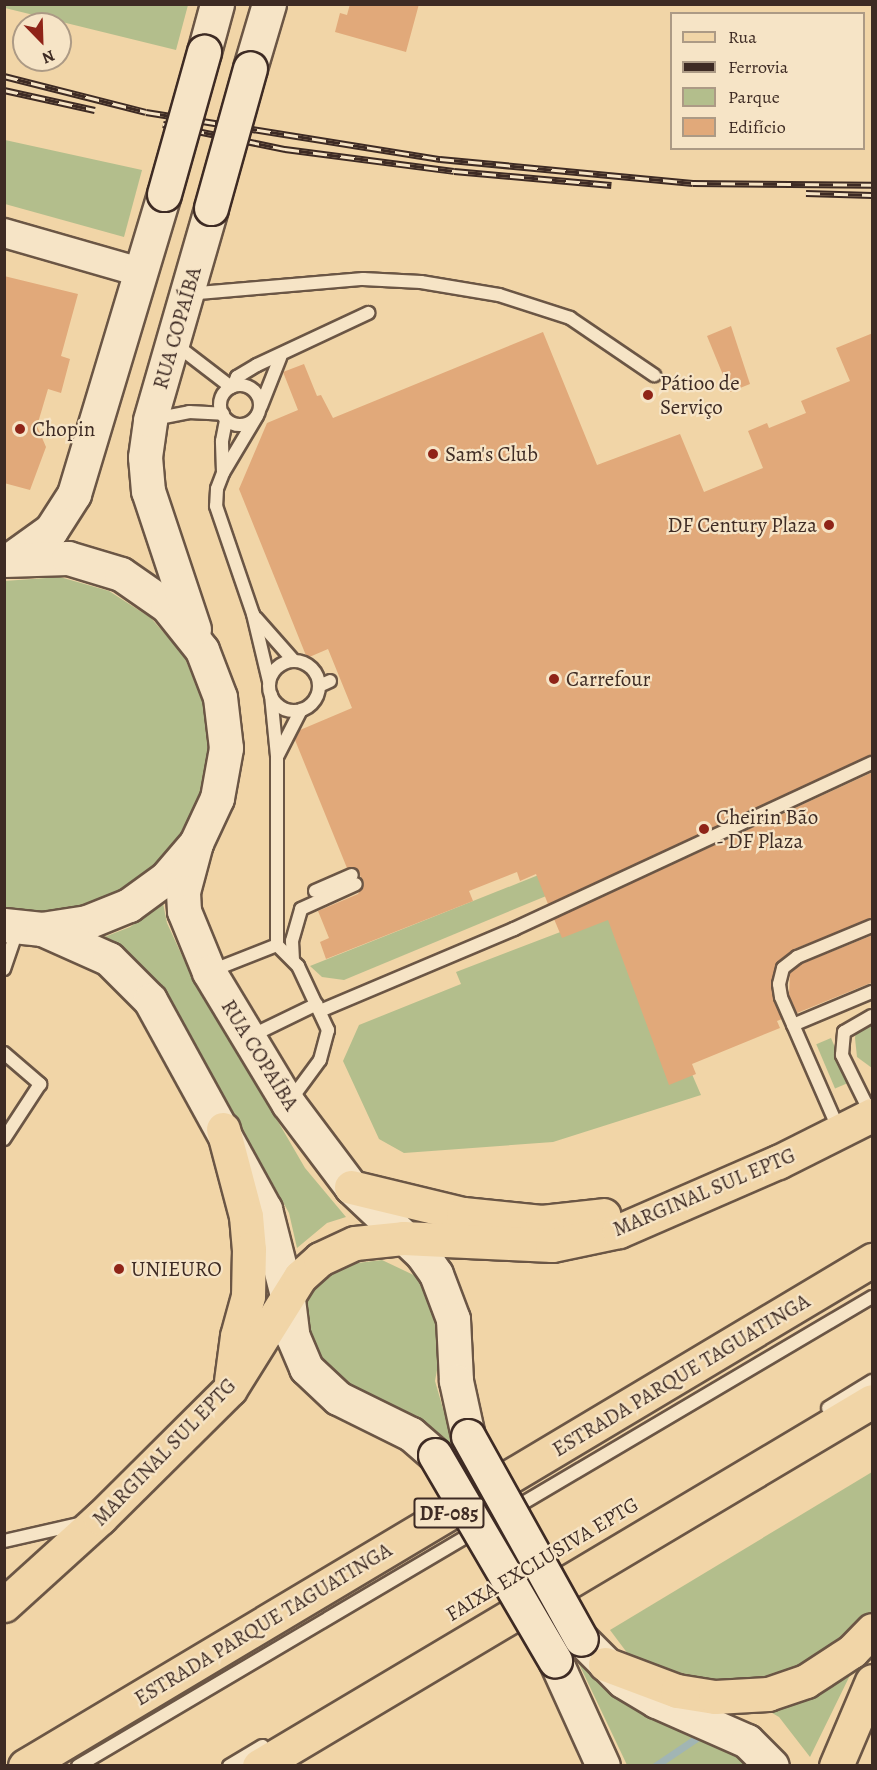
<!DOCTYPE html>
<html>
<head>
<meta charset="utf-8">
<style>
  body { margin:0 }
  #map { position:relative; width:877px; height:1770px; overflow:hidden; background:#f1d5a7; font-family:Alegreya,serif }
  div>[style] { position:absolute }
  .green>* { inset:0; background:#b3be8c; transform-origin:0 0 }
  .stream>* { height:7px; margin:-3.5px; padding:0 3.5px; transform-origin:3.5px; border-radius:3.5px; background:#a1b5b4 }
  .building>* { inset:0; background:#e1a97a }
  .roads { filter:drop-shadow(2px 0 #6b5645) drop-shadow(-2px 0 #6b5645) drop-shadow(0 2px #6b5645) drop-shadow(0 -2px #6b5645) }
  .service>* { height:12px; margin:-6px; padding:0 6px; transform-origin:6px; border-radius:6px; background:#f6e4c6 }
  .service>.ring { margin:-6px; padding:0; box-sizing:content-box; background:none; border:12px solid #f6e4c6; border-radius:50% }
  .tertiary>* { height:28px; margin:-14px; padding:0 14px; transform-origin:14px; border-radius:14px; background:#f6e4c6 }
  .secondary>* { height:33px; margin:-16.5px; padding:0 16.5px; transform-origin:16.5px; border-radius:16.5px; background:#f6e4c6 }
  .primary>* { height:33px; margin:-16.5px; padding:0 16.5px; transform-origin:16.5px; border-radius:16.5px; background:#f1d5a7 }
  .motorway>* { height:33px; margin:-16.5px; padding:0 16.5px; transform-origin:16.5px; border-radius:16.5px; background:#f1d5a7 }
  .rail>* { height:7px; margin-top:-3.5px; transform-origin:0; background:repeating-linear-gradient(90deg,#f6e4c6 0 14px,#3e2b24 0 28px); box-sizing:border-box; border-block:2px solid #3e2b24 }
  .bridges { filter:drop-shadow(2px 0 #3e2b24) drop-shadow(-2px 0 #3e2b24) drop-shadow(0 2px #3e2b24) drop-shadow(0 -2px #3e2b24) }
  .secondary-bridge>* { height:33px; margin:-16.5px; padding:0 16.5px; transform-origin:16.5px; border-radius:16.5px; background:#f6e4c6 }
  .dots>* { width:16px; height:16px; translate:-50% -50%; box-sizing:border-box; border:3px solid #f6e4c6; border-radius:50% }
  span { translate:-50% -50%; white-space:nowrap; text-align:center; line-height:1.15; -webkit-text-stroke:4.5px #f6e4c6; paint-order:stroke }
  .shield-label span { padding:2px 4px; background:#f6e4c6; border:2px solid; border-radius:4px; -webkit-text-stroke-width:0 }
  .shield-label { font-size:20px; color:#3e2b24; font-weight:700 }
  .street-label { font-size:21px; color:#3e2b24 }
  .poi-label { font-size:21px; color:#3e2b24 }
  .left { translate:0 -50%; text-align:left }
  .right { translate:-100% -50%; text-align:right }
  .frame { position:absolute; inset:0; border:6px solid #3e2b24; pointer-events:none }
  .legend { position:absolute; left:670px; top:12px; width:195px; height:138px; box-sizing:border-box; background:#f6e4c6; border:2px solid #ac9a85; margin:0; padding:8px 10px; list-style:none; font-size:18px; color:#3e2b24 }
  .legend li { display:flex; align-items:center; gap:12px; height:30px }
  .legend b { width:30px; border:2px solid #ac9a85 }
  .north { position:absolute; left:12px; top:12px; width:60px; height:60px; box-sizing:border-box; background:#f6e4c6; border:2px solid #ac9a85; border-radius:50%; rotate:157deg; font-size:16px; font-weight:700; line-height:24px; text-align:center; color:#3e2b24 }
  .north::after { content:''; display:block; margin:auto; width:21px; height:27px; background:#8f2418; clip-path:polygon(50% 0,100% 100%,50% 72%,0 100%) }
</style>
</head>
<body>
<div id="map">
  <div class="green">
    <i style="clip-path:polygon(5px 4px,188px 4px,188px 5px,176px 50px,5px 8px)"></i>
    <i style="clip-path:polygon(5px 140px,142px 170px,124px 237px,5px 204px)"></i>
    <i style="clip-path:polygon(60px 577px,109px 591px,151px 618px,184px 656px,203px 702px,208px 751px,198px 800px,174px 845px,138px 880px,93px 903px,44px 912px,5px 907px,4px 581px)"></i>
    <i style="clip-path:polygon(541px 874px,551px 894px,344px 980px,322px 977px,310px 966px)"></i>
    <i style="clip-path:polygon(615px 896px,701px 1095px,553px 1142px,404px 1153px,379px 1139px,343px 1061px,359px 1025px,461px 984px,456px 972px,563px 931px)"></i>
    <i style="clip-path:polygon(163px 903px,167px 923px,184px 960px,305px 1168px,346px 1217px,327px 1223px,297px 1248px,289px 1213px,274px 1186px,151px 983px,99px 939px,130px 927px)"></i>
    <i style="clip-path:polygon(872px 1021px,872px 1068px,857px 1057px,855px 1038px,856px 1032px)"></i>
    <i style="left:831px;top:1038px;width:48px;height:16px;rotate:67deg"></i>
    <i style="clip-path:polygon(382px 1260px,422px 1279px,438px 1303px,439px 1359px,435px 1381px,454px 1447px,420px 1422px,352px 1392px,311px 1355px,304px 1311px,311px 1288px,324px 1273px,341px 1265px)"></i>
    <i style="clip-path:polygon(872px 1472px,872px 1613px,844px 1646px,806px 1670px,717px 1687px,631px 1658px,610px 1630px)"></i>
    <i style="clip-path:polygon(570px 1645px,771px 1765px,627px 1765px)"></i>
    <i style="clip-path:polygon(856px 1663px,810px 1757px,779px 1717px,755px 1703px)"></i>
  </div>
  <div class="stream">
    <i style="left:655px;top:1766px;width:55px;rotate:-34deg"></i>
  </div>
  <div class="building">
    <i style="clip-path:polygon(350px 4px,419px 4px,406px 52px,335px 32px,340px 13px,347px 15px)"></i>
    <i style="clip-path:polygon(4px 276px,78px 294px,61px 356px,70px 359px,61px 393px,48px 389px,37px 426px,46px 447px,30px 490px,4px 483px)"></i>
    <i style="clip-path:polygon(731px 326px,750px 384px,730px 392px,707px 336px)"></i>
    <i style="clip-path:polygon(543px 332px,597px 465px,680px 434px,704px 492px,763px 468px,748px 431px,767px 423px,769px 428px,806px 413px,801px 401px,850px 381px,836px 348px,873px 333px,873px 755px,548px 904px,536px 874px,520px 881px,517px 872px,469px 891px,473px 901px,326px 959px,320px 942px,329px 938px,318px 911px,358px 894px,364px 884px,357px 869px,347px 868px,295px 740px,300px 730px,352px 708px,328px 649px,307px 658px,239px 489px,267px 423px,298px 410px,283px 372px,304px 364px,317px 396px,321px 395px,333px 418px)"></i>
    <i style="clip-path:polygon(873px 772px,873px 918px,794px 949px,777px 962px,771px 985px,782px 1019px,777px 1021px,780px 1028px,692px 1064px,696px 1074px,669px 1085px,608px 920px,562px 938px,554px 919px)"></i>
    <i style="clip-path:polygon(873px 935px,873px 982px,797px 1013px,789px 995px,790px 973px,801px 964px)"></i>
  </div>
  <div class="roads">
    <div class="service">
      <i style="left:187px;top:294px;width:177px;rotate:-4.9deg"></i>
      <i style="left:363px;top:279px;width:58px;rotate:3deg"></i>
      <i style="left:421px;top:282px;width:79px;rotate:9.5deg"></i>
      <i style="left:499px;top:295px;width:75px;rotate:17.9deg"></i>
      <i style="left:570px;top:318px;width:102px;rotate:34.2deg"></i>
      <i style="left:175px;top:344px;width:71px;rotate:37.5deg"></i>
      <i class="ring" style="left:220px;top:385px;width:28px;height:28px"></i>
      <i style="left:233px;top:386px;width:10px;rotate:-66deg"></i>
      <i style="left:237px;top:377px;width:23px;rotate:-31deg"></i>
      <i style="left:257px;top:365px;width:123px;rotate:-25.1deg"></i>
      <i style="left:261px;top:406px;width:52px;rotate:-68.4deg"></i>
      <i style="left:257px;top:416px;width:66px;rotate:120.8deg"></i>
      <i style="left:223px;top:473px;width:17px;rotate:111deg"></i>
      <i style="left:217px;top:489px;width:17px;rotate:93deg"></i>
      <i style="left:216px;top:506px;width:114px;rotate:71.1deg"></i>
      <i style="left:253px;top:614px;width:69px;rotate:76.6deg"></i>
      <i style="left:154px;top:419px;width:36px;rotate:-11deg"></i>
      <i style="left:189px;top:412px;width:34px;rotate:3deg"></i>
      <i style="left:223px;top:472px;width:31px;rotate:-92deg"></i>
      <i style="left:222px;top:441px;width:21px;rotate:-79deg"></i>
      <i style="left:256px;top:618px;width:57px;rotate:48.5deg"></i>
      <i class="ring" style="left:269px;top:661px;width:38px;height:38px"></i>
      <i style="left:319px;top:686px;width:12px;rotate:-24deg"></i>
      <i style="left:271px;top:695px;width:61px;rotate:84.4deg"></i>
      <i style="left:277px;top:756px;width:189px;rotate:90deg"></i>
      <i style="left:278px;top:755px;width:51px;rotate:-62.9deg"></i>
      <i style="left:315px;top:891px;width:40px;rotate:-23.4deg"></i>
      <i style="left:277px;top:945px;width:30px;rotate:45deg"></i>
      <i style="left:298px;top:966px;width:71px;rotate:64.9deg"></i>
      <i style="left:328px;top:1030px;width:31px;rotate:105deg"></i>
      <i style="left:320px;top:1060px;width:52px;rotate:126.4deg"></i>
      <i style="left:293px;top:960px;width:19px;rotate:-93deg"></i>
      <i style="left:292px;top:941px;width:33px;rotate:-74deg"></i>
      <i style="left:301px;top:909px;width:60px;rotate:-24.4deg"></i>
      <i style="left:4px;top:969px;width:43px;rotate:-71.1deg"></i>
      <i style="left:211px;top:971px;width:71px;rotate:-21.5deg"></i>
      <i style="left:320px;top:1011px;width:211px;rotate:-22.9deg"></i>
      <i style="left:514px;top:929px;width:395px;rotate:-24.9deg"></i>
      <i style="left:793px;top:1025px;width:86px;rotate:-22.7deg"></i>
      <i style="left:251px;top:1036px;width:73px;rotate:-25.9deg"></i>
      <i style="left:4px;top:1053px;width:48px;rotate:40.7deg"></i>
      <i style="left:40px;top:1084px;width:66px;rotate:123.2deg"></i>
      <i style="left:871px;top:1114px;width:66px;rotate:-116.2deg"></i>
      <i style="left:842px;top:1055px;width:23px;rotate:-85deg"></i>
      <i style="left:844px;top:1032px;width:32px;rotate:-30deg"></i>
      <i style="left:839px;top:1130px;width:145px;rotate:-113.6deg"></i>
      <i style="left:781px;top:997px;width:13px;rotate:-99deg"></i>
      <i style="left:779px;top:984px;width:16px;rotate:-76deg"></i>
      <i style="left:783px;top:968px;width:18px;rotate:-38deg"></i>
      <i style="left:797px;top:957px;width:81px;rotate:-22.5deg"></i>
      <i style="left:828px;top:1408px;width:52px;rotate:-31.5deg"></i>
      <i style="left:4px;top:1541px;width:77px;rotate:-12.8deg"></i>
      <i style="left:78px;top:1766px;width:922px;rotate:-30.57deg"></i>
      <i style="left:229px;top:1766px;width:39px;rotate:-31deg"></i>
    </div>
    <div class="tertiary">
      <i style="left:4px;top:233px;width:141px;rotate:16deg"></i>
    </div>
    <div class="secondary">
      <i style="left:204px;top:52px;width:50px;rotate:-74.8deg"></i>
      <i style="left:250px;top:68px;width:67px;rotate:-73.5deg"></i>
      <i style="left:12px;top:558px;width:48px;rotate:-35.7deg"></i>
      <i style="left:51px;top:530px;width:43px;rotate:-57.4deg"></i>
      <i style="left:74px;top:494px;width:313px;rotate:-73.3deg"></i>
      <i style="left:4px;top:560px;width:64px;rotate:-1.8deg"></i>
      <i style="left:68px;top:558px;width:55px;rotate:16.8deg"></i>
      <i style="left:121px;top:574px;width:56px;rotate:34.8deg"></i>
      <i style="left:167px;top:606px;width:56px;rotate:51.5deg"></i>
      <i style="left:202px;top:650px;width:50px;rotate:69deg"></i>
      <i style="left:220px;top:697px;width:51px;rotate:83.3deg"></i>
      <i style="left:226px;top:748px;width:51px;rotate:100.2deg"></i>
      <i style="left:217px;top:798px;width:50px;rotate:115deg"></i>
      <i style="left:196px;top:843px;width:46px;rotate:130.6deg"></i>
      <i style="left:166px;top:878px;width:46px;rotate:143.9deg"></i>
      <i style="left:129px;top:905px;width:45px;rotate:158deg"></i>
      <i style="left:87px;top:922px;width:46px;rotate:171.2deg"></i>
      <i style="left:42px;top:929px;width:38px;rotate:-174deg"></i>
      <i style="left:194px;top:629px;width:145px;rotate:-108.4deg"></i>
      <i style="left:148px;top:491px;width:34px;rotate:-95deg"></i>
      <i style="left:145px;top:457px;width:37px;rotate:-82deg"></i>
      <i style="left:150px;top:420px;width:221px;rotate:-73.9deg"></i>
      <i style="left:196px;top:843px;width:51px;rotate:104.9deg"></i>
      <i style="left:183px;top:892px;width:19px;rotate:87deg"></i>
      <i style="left:184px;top:911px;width:66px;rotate:67.7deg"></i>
      <i style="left:209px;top:972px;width:153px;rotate:58.9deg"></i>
      <i style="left:288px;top:1103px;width:105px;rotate:53.1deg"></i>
      <i style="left:351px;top:1187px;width:98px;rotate:43.3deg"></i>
      <i style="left:422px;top:1254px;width:24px;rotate:55deg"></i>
      <i style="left:436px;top:1274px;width:48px;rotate:69.3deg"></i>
      <i style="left:453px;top:1319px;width:62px;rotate:87.2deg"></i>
      <i style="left:456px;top:1381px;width:56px;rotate:77.7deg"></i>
      <i style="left:42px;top:929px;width:73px;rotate:24.1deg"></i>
      <i style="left:109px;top:959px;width:58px;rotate:45deg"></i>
      <i style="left:150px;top:1000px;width:239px;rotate:61.2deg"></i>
      <i style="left:265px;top:1209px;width:93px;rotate:75.7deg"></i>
      <i style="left:288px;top:1299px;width:38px;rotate:83deg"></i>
      <i style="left:293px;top:1337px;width:34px;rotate:67deg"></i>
      <i style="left:306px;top:1368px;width:44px;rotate:43.2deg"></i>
      <i style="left:338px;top:1398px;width:81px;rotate:26.3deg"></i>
      <i style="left:411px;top:1434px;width:32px;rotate:41deg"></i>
      <i style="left:581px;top:1639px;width:59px;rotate:45deg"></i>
      <i style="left:623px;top:1681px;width:39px;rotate:31deg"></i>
      <i style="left:656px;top:1701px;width:99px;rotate:23.7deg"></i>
      <i style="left:747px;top:1741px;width:35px;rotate:45deg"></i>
      <i style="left:555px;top:1660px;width:116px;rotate:65.6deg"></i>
    </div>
    <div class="primary">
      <i style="left:223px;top:1129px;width:90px;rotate:75.2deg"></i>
      <i style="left:246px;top:1216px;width:33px;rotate:85deg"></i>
      <i style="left:249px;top:1249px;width:47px;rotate:91.2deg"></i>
      <i style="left:248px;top:1296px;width:41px;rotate:105.4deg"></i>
      <i style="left:237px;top:1336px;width:45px;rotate:97.6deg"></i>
      <i style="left:351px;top:1187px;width:115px;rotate:13.6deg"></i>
      <i style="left:463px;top:1214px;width:79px;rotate:5.8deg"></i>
      <i style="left:542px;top:1222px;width:62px;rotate:-6.4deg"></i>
      <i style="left:4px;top:1605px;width:130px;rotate:-42.2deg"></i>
      <i style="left:100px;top:1518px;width:183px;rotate:-44.8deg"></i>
      <i style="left:230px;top:1389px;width:132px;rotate:-58deg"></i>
      <i style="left:300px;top:1277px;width:27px;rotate:-42deg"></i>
      <i style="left:320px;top:1259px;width:38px;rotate:-25deg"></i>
      <i style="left:355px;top:1243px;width:48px;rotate:-5.9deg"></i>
      <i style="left:403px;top:1238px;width:149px;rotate:2.7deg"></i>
      <i style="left:552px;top:1245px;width:68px;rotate:-11.8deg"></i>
      <i style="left:619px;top:1231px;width:173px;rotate:-23.5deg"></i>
      <i style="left:778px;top:1162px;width:105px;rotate:-26.6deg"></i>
      <i style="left:836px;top:1766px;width:92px;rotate:-67deg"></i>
    </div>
    <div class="motorway">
      <i style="left:605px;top:1664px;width:77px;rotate:20.6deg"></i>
      <i style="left:677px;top:1691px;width:38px;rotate:9deg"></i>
      <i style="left:715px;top:1697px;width:53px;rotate:-3.2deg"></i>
      <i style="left:768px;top:1694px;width:40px;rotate:-18.9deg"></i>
      <i style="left:806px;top:1681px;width:55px;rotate:-33.1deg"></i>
      <i style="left:852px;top:1651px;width:29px;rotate:-46deg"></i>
      <i style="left:25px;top:1766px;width:987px;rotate:-30.85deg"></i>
      <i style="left:259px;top:1766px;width:713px;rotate:-30.77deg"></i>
    </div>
  </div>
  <div class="rail">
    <i style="left:4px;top:76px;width:146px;rotate:14.2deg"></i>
    <i style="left:146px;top:112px;width:298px;rotate:9.1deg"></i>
    <i style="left:440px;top:159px;width:254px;rotate:5.4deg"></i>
    <i style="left:693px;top:183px;width:179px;rotate:0.6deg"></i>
    <i style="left:4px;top:90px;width:93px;rotate:12.4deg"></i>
    <i style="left:163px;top:124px;width:125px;rotate:11.6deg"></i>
    <i style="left:285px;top:149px;width:170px;rotate:7.4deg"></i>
    <i style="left:454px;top:171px;width:158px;rotate:5.1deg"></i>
    <i style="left:806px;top:193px;width:66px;rotate:1.7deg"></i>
  </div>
  <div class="bridges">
    <div class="secondary-bridge">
      <i style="left:164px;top:194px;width:148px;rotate:-74.3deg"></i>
      <i style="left:211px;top:208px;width:145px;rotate:-74.4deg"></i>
      <i style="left:468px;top:1436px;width:232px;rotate:60.9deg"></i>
      <i style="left:435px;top:1455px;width:238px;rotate:59.7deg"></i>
    </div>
  </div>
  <div class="dots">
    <i style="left:648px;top:395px;background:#8f2418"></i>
    <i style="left:20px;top:429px;background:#8f2418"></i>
    <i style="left:433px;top:454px;background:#8f2418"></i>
    <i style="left:829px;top:525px;background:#8f2418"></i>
    <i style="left:554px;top:679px;background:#8f2418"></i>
    <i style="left:704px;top:829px;background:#8f2418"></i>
    <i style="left:119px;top:1269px;background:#8f2418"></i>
  </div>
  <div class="shield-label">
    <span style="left:449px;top:1513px">DF-085</span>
  </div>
  <div class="street-label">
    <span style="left:177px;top:328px;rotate:-74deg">RUA COPAÍBA</span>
    <span style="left:260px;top:1055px;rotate:58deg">RUA COPAÍBA</span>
    <span style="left:704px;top:1192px;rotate:-23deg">MARGINAL SUL EPTG</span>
    <span style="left:681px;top:1375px;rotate:-31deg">ESTRADA PARQUE TAGUATINGA</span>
    <span style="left:164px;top:1452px;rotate:-46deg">MARGINAL SUL EPTG</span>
    <span style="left:542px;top:1559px;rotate:-31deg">FAIXA EXCLUSIVA EPTG</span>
    <span style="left:263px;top:1624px;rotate:-31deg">ESTRADA PARQUE TAGUATINGA</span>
  </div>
  <div class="poi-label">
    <span class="left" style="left:660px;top:395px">Pátioo de<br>Serviço</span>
    <span class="left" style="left:32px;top:429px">Chopin</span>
    <span class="left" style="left:445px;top:454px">Sam's Club</span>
    <span class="right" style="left:817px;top:525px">DF Century Plaza</span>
    <span class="left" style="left:566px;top:679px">Carrefour</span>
    <span class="left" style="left:716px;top:829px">Cheirin Bão<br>- DF Plaza</span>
    <span class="left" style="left:131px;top:1269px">UNIEURO</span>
  </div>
  <div class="frame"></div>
  <ul class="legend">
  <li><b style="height:8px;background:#f1d5a7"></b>Rua</li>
  <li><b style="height:8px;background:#3e2b24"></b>Ferrovia</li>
  <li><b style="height:16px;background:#b3be8c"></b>Parque</li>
  <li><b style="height:16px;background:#e1a97a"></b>Edifício</li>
  </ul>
  <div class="north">N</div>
</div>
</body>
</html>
